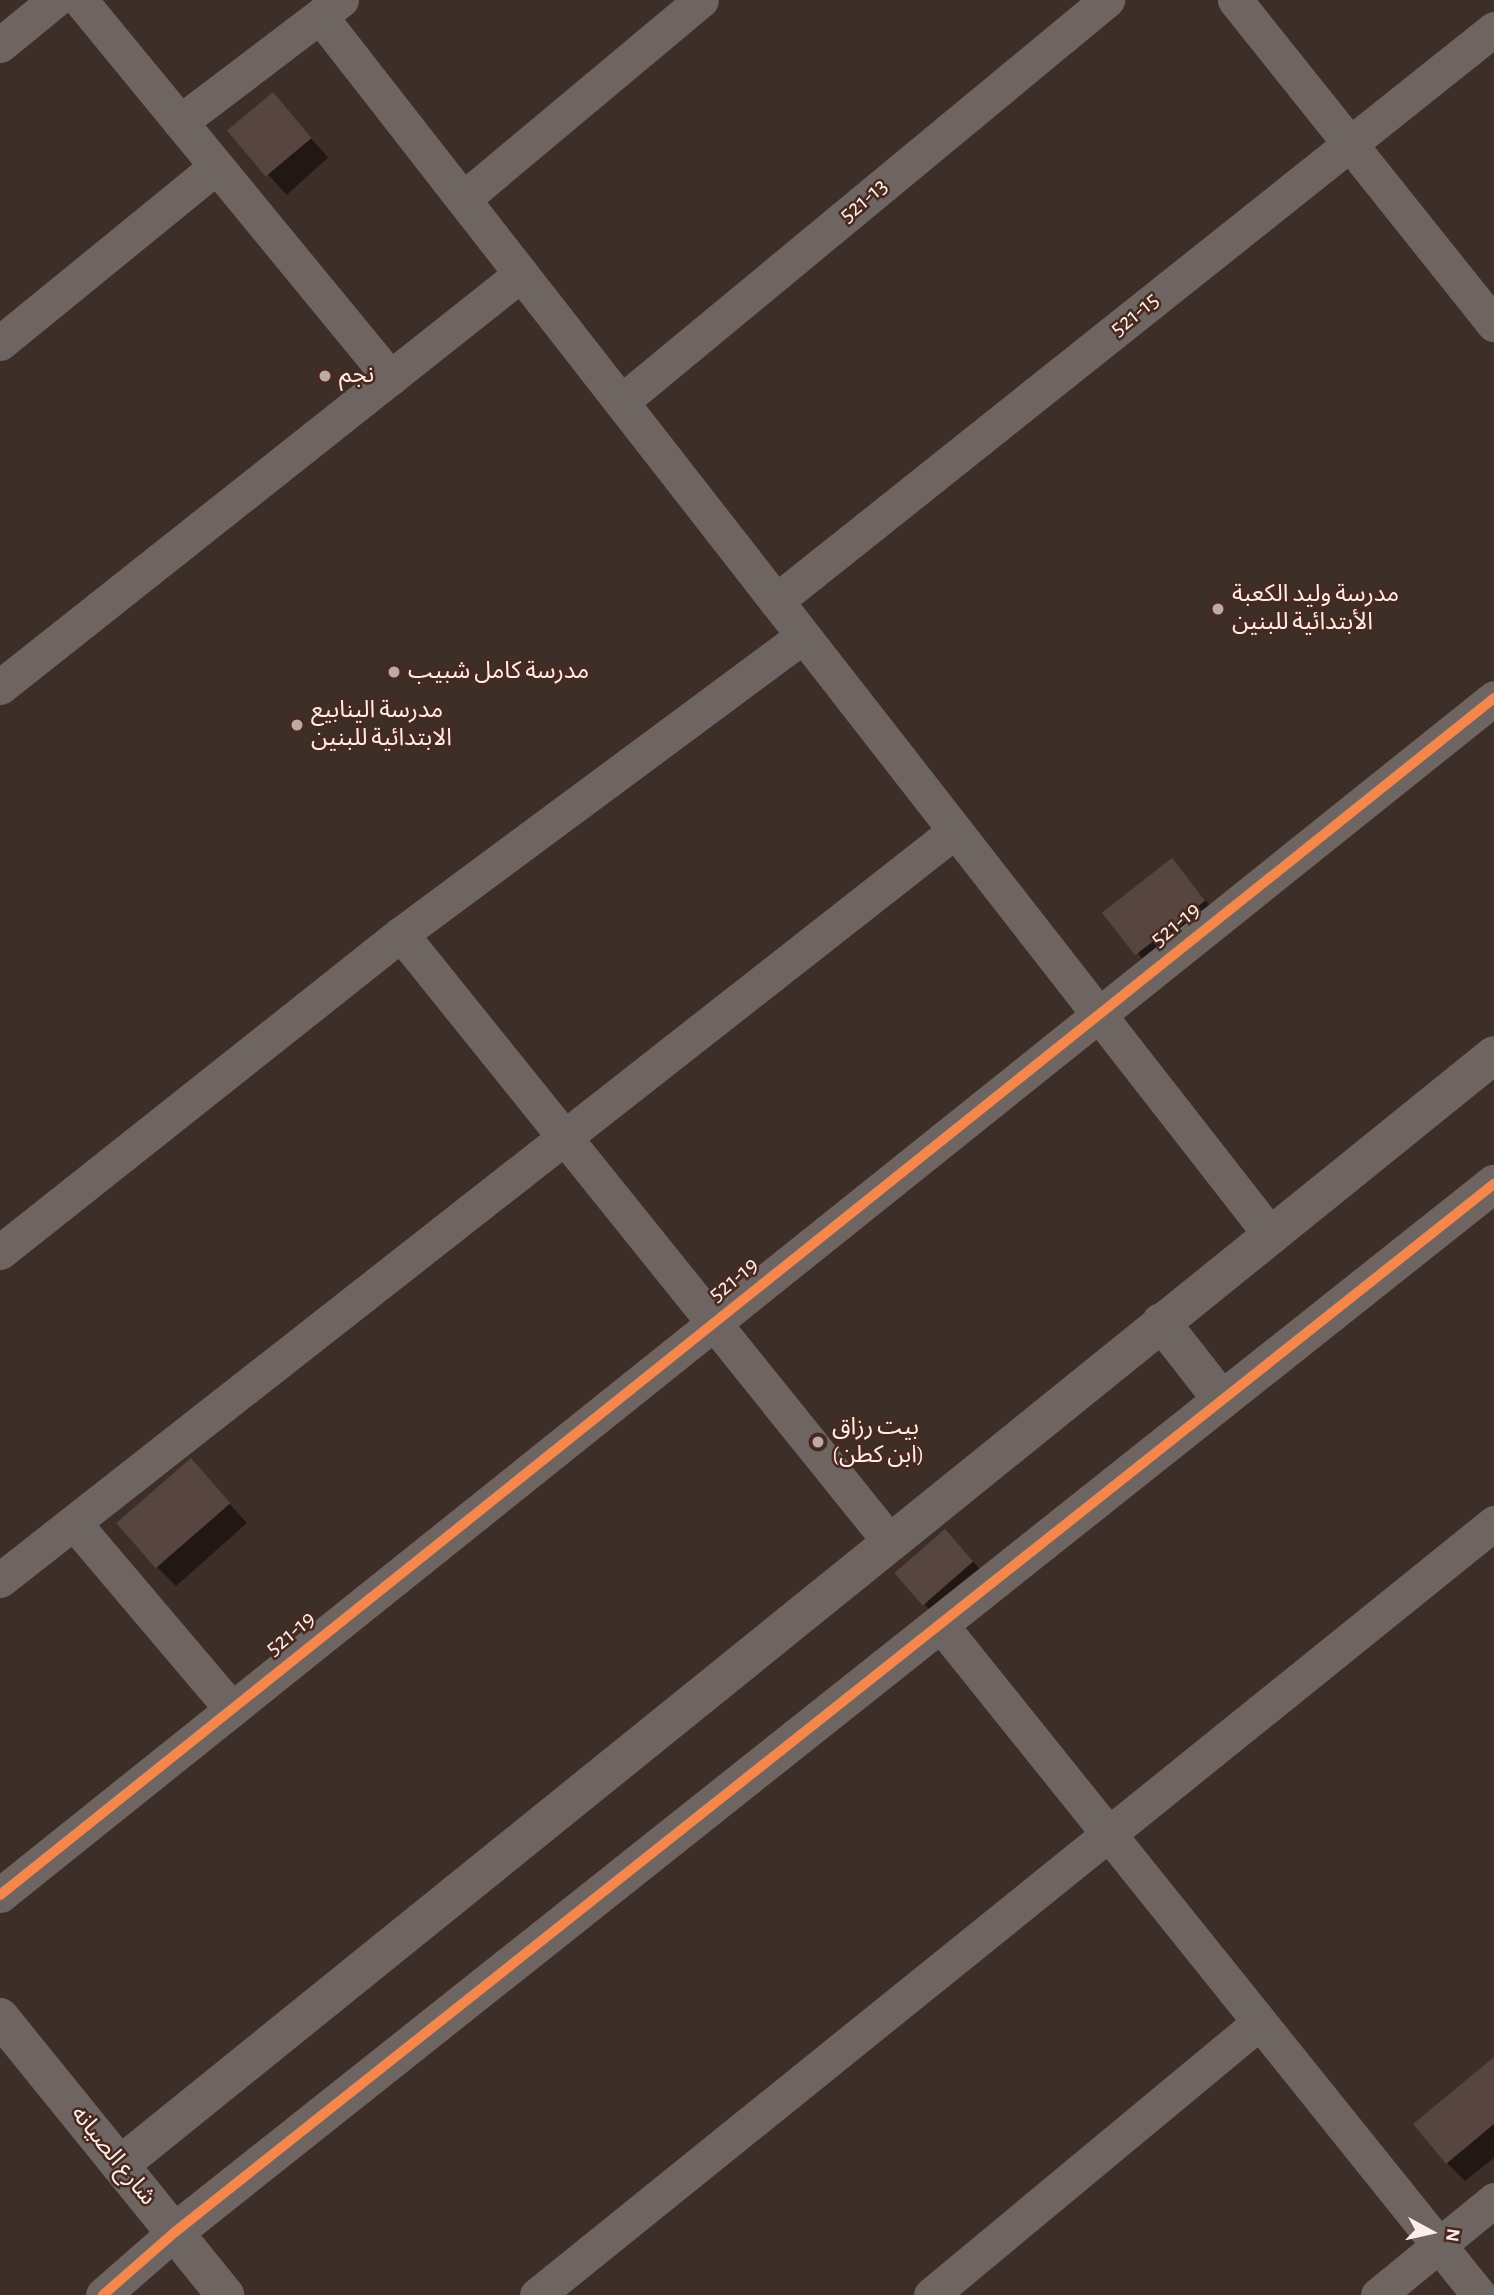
<!DOCTYPE html>
<html>
<head>
<meta charset="utf-8">
<style>
  body { margin:0 }
  #map { position:relative; width:1494px; height:2295px; overflow:hidden; background:#3e2e28; font-family:"Alegreya Sans","Noto Sans Arabic",sans-serif }
  div>[style] { position:absolute }
  .shadow>* { inset:0; background:#0007; transform-origin:0 0 }
  .building>* { inset:0; background:#57453f; transform-origin:0 0 }
  .minor>* { height:35px; margin:-17.5px; padding:0 17.5px; transform-origin:17.5px; border-radius:17.5px; background:#6e6562 }
  .tertiary>* { height:38px; margin:-19px; padding:0 19px; transform-origin:19px; border-radius:19px; background:#6e6562 }
  .cycleway>* { height:10px; margin:-5px; padding:0 5px; transform-origin:5px; border-radius:5px; background:#f5874c }
  .dots>* { width:19px; height:19px; translate:-50% -50%; box-sizing:border-box; border:4px solid #47291f; border-radius:50% }
  span { translate:-50% -50%; white-space:nowrap; text-align:center; line-height:1.15; -webkit-text-stroke:5px #47291f; paint-order:stroke }
  .street-label { font-size:24px; color:#feede8 }
  .poi-label { font-size:24px; color:#feede8 }
  .left { translate:0 -50%; text-align:left }
  .north { position:absolute; left:1396px; top:2197px; width:70px; height:70px; -webkit-text-stroke:5px #47291f; paint-order:stroke; rotate:98deg; font-size:19px; font-weight:700; line-height:28px; text-align:center; color:#feede8 }
  .north::after { content:''; display:block; margin:auto; width:24px; height:32px; background:#feede8; clip-path:polygon(50% 0,100% 100%,50% 72%,0 100%) }
</style>
</head>
<body>
<div id="map">
  <div class="shadow">
    <i style="left:272px;top:95px;width:84px;height:56px;rotate:48deg"></i>
    <i style="left:1172px;top:860px;width:78px;height:86px;rotate:50deg"></i>
    <i style="clip-path:polygon(191px 1461px,247px 1523px,176px 1586px,158px 1568px)"></i>
    <i style="clip-path:polygon(963px 1550px,990px 1581px,943px 1623px,925px 1605px)"></i>
    <i style="clip-path:polygon(1494px 2060px,1494px 2158px,1465px 2181px,1447px 2163px)"></i>
  </div>
  <div class="building">
    <i style="left:273px;top:92px;width:60px;height:60px;rotate:50deg"></i>
    <i style="left:1172px;top:858px;width:54px;height:89px;rotate:52deg"></i>
    <i style="left:191px;top:1458px;width:60px;height:99px;rotate:49deg"></i>
    <i style="left:945px;top:1529px;width:43px;height:67px;rotate:49deg"></i>
    <i style="clip-path:polygon(1494px 2057px,1494px 2124px,1446px 2164px,1413px 2124px)"></i>
  </div>
  <div class="minor">
    <i style="left:80px;top:0;width:489px;rotate:50.6deg"></i>
    <i style="left:1235px;top:0;width:415px;rotate:51.4deg"></i>
    <i style="left:320px;top:16px;width:1545px;rotate:52.05deg"></i>
    <i style="left:0;top:45px;width:71px;rotate:-39.3deg"></i>
    <i style="left:180px;top:122px;width:202px;rotate:-37.2deg"></i>
    <i style="left:463px;top:199px;width:310px;rotate:-39.9deg"></i>
    <i style="left:0;top:343px;width:279px;rotate:-39.2deg"></i>
    <i style="left:621px;top:402px;width:631px;rotate:-39.6deg"></i>
    <i style="left:776px;top:601px;width:918px;rotate:-38.54deg"></i>
    <i style="left:0;top:687px;width:665px;rotate:-38.4deg"></i>
    <i style="left:401px;top:934px;width:780px;rotate:51.19deg"></i>
    <i style="left:0;top:1252px;width:512px;rotate:-38.42deg"></i>
    <i style="left:401px;top:934px;width:500px;rotate:-36.55deg"></i>
    <i style="left:74px;top:1523px;width:244px;rotate:49.7deg"></i>
    <i style="left:0;top:1580px;width:1214px;rotate:-38.11deg"></i>
    <i style="left:940px;top:1624px;width:861px;rotate:51.23deg"></i>
    <i style="left:0;top:1895px;width:1914px;rotate:-38.7deg"></i>
    <i style="left:103px;top:2295px;width:96px;rotate:-41.2deg"></i>
    <i style="left:537px;top:2295px;width:1230px;rotate:-38.89deg"></i>
    <i style="left:931px;top:2295px;width:425px;rotate:-39.7deg"></i>
    <i style="left:1378px;top:2295px;width:150px;rotate:-39.3deg"></i>
  </div>
  <div class="tertiary">
    <i style="left:1161px;top:1322px;width:99px;rotate:52deg"></i>
    <i style="left:0;top:2017px;width:358px;rotate:51deg"></i>
    <i style="left:120px;top:2165px;width:1766px;rotate:-38.93deg"></i>
    <i style="left:175px;top:2232px;width:1685px;rotate:-38.47deg"></i>
  </div>
  <div class="cycleway">
    <i style="left:0;top:1895px;width:1914px;rotate:-38.7deg"></i>
    <i style="left:103px;top:2295px;width:96px;rotate:-41.2deg"></i>
    <i style="left:175px;top:2232px;width:1685px;rotate:-38.47deg"></i>
  </div>
  <div class="dots">
    <i style="left:325px;top:376px;background:#bbaaa5"></i>
    <i style="left:1218px;top:609px;background:#bbaaa5"></i>
    <i style="left:394px;top:672px;background:#bbaaa5"></i>
    <i style="left:297px;top:725px;background:#bbaaa5"></i>
    <i style="left:818px;top:1442px;background:#bbaaa5"></i>
  </div>
  <div class="street-label">
    <span style="left:864px;top:201px;rotate:-40deg">521-13</span>
    <span style="left:1135px;top:315px;rotate:-39deg">521-15</span>
    <span style="left:1176px;top:925px;rotate:-39deg">521-19</span>
    <span style="left:734px;top:1280px;rotate:-39deg">521-19</span>
    <span style="left:291px;top:1634px;rotate:-39deg">521-19</span>
    <span style="left:113px;top:2156px;rotate:51deg">شارع الصيانه</span>
  </div>
  <div class="poi-label">
    <span class="left" style="left:339px;top:376px">نجم</span>
    <span class="left" style="left:1232px;top:609px">مدرسة وليد الكعبة<br>الأبتدائية للبنين</span>
    <span class="left" style="left:408px;top:672px">مدرسة كامل شبيب</span>
    <span class="left" style="left:311px;top:725px">مدرسة الينابيع<br>الابتدائية للبنين</span>
    <span class="left" style="left:832px;top:1442px">بيت رزاق<br>(ابن كطن)</span>
  </div>
  <div class="north">N</div>
</div>
</body>
</html>
